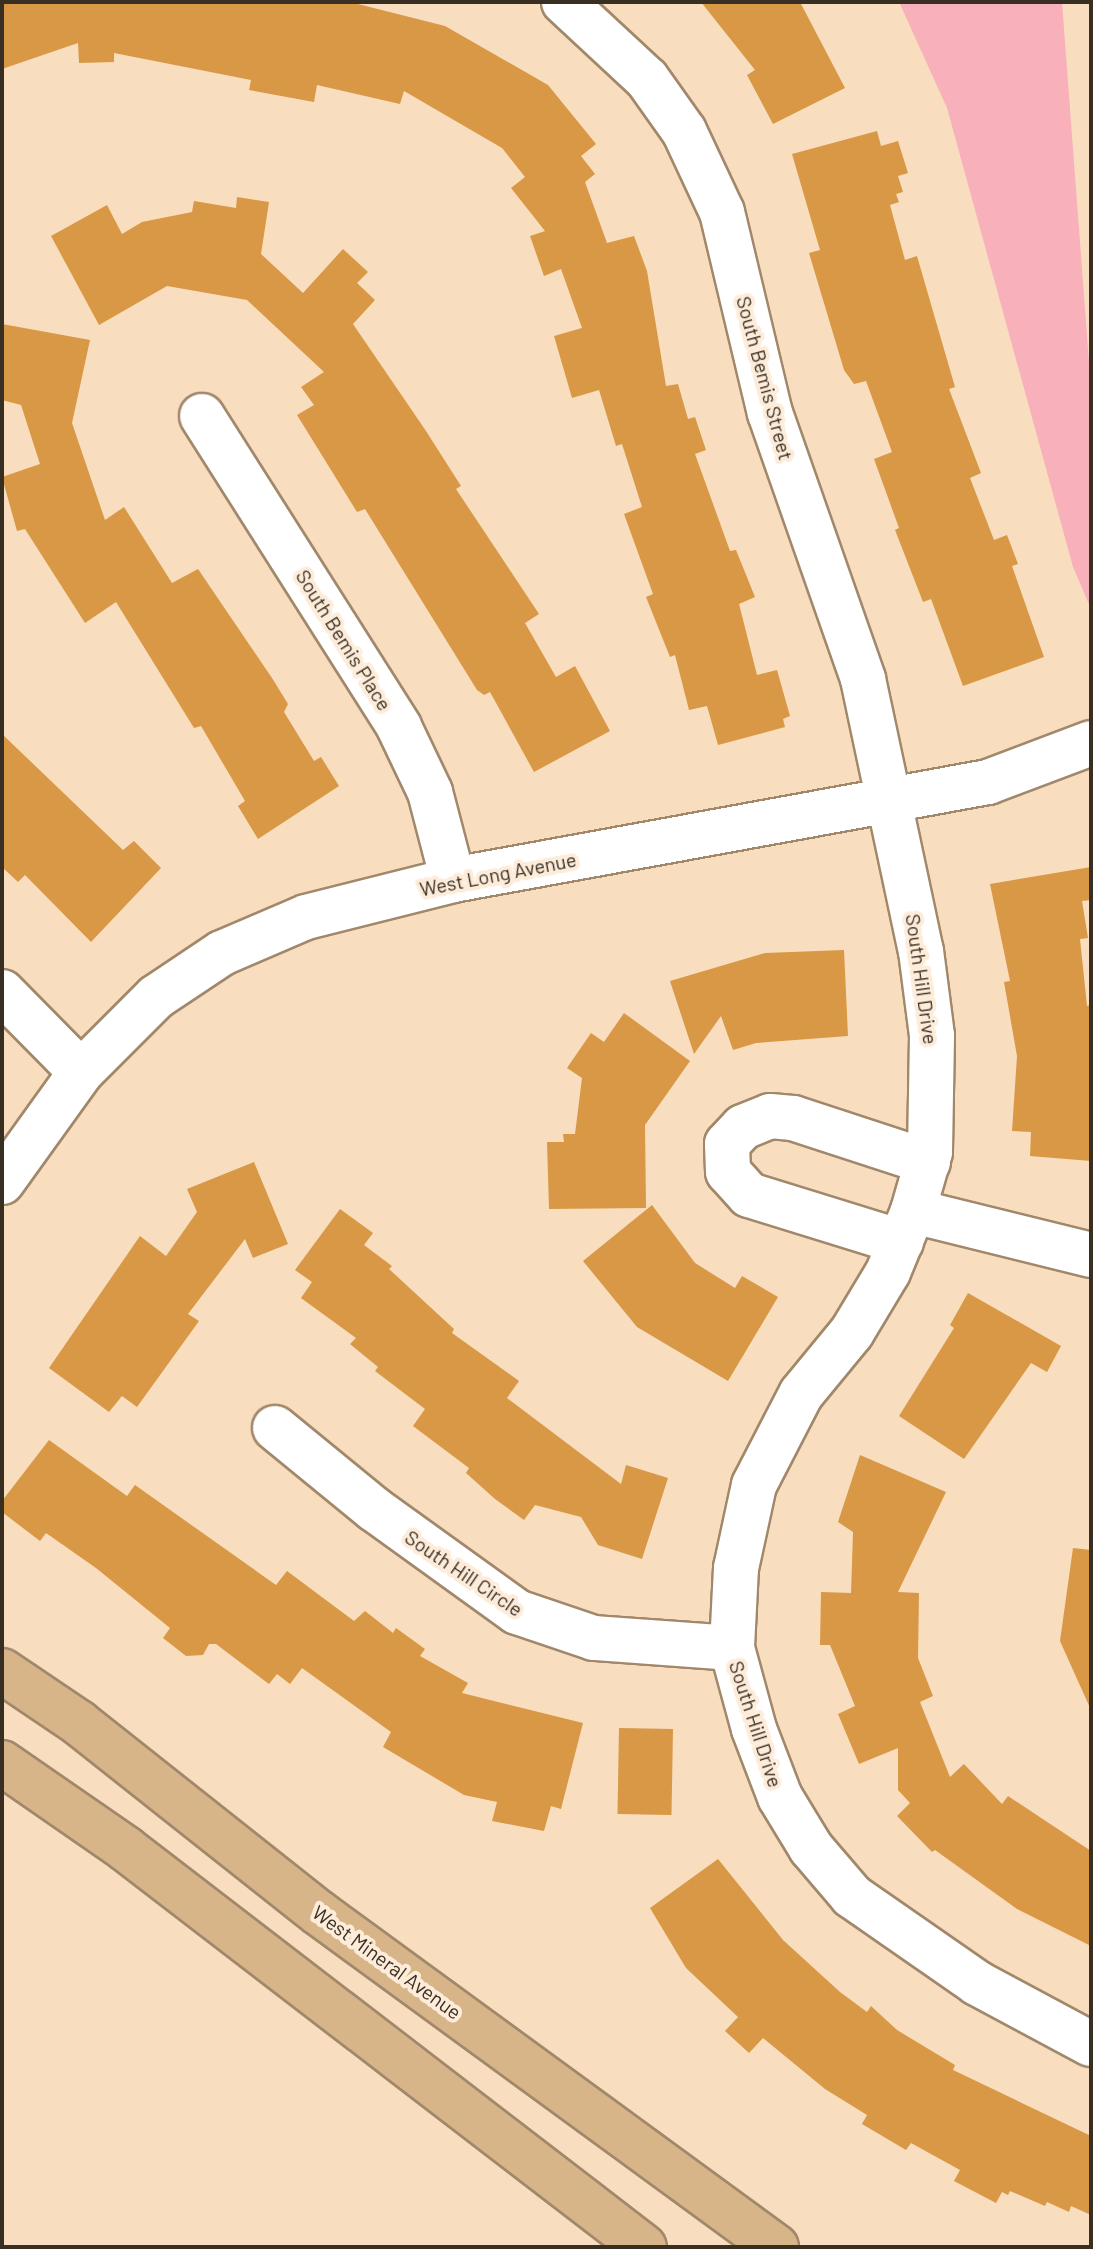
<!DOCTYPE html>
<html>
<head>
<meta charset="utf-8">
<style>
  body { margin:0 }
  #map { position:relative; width:1093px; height:2249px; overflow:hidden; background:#f8ddbe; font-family:Barlow,sans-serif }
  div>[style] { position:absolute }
  .green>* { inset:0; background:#f8b1ba }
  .building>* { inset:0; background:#d89845; transform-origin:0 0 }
  .roads { filter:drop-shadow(2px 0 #a1886b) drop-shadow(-2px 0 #a1886b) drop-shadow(0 2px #a1886b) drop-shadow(0 -2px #a1886b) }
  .minor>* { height:44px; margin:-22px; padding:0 22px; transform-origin:22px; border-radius:22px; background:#fff }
  .major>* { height:44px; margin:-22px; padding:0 22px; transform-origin:22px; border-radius:22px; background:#d7b589 }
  span { translate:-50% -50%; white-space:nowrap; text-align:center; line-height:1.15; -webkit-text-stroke:8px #fdecd9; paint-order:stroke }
  .street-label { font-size:20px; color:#392e22 }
  .frame { position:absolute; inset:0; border:4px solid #392e22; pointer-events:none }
</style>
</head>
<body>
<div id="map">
  <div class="green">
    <i style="clip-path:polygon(899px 2px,1062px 2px,1091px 389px,1091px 609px,1073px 567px,947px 108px)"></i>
  </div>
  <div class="building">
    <i style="clip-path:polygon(2px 2px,350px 2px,445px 26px,548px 85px,596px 144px,581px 156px,595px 174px,585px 182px,607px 243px,634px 236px,647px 271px,666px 386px,678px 384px,688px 419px,695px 417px,706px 450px,695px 454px,730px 551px,736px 550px,755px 597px,739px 604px,757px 675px,777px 670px,790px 716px,783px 719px,785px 727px,718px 745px,707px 706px,689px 710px,675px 655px,670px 657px,646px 597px,653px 594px,624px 514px,642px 507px,622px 444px,616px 446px,599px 390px,572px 398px,554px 336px,582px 328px,561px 269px,544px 276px,530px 236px,545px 231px,511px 188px,525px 177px,502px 148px,404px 91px,400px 104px,317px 85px,314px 102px,249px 90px,251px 80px,114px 53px,114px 62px,79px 63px,78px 43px,2px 69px)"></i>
    <i style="clip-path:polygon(701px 2px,800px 2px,845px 88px,773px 124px,747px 75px,755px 70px)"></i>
    <i style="clip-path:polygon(877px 131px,881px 146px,898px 141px,908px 173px,898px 176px,903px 192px,896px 194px,899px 202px,890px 205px,905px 260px,917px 256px,955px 387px,949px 389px,981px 473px,970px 478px,994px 540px,1007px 535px,1018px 564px,1012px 566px,1044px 657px,963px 686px,931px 599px,923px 602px,895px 530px,899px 528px,874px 459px,892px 452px,866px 381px,854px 384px,844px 370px,809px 253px,820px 250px,792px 154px)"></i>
    <i style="clip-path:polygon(237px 197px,269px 202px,261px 254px,303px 293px,343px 249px,368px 272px,357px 283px,375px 300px,353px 324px,426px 431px,461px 486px,456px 489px,539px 614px,525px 623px,556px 677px,575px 666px,610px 731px,534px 772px,490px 692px,484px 695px,477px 690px,365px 509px,357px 512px,297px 415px,314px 405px,301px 387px,324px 372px,247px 300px,167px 286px,99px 325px,51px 236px,107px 205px,122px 234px,142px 222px,192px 212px,194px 201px,236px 208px)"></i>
    <i style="clip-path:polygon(2px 324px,90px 340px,72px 423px,105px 520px,124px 507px,172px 583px,198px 569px,272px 678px,288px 704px,284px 712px,314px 761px,321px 757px,339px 786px,258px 839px,238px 806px,245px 801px,201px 726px,194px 728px,116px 602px,85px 623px,25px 529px,17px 531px,2px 477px,40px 464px,21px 405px,2px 400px)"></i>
    <i style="clip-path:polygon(2px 734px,123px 850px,134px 841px,161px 868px,91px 942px,25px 875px,18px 882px,2px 867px)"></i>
    <i style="clip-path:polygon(1091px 867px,1091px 900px,1082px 901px,1088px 938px,1080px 939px,1087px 1006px,1091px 1005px,1091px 1161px,1030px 1156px,1031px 1132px,1012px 1131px,1017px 1056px,1004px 982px,1010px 981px,990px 884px)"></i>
    <i style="clip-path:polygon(844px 950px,848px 1036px,756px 1043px,733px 1050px,721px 1016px,694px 1054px,670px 981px,765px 953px)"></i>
    <i style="clip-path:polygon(624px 1013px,690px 1061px,645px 1125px,646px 1208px,549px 1209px,547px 1142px,564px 1142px,563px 1134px,575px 1134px,582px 1078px,567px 1068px,591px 1033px,604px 1042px)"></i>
    <i style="clip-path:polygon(254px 1162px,288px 1244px,253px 1258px,245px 1239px,188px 1314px,199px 1321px,137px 1407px,122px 1396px,109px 1412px,49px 1368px,140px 1236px,166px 1256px,197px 1212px,187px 1189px)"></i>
    <i style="clip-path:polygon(652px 1205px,695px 1263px,735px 1288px,742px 1276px,778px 1297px,728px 1381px,637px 1327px,583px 1261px)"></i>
    <i style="clip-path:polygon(340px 1209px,373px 1233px,364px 1245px,392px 1266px,389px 1269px,454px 1329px,452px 1333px,519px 1381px,507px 1398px,621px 1484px,626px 1465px,668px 1478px,642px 1559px,598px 1545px,581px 1517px,535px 1505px,524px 1520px,495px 1499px,466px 1473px,469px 1468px,413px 1426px,425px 1409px,375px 1371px,378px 1367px,350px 1344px,356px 1338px,301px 1298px,312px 1282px,295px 1270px)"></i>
    <i style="clip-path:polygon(968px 1293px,1061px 1346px,1047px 1372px,1031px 1363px,964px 1459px,899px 1416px,954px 1328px,950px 1325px)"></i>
    <i style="clip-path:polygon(49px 1440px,127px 1496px,135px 1485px,276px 1585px,287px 1571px,354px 1621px,365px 1611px,393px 1633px,396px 1628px,425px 1649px,420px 1656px,468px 1683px,462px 1693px,583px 1723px,561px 1809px,551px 1806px,544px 1831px,492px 1821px,497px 1802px,464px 1795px,383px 1747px,391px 1732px,302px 1668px,290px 1684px,277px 1674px,269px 1684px,216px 1644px,209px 1644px,203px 1655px,186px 1656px,163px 1638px,170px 1628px,96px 1568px,46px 1533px,40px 1541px,2px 1512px,2px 1501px)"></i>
    <i style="clip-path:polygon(860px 1455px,946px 1492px,898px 1592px,919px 1593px,918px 1658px,933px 1696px,920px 1702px,950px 1777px,964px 1764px,1002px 1804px,1008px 1796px,1091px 1851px,1091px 1946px,1017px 1909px,935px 1850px,932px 1852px,897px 1816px,910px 1803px,898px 1790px,898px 1748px,859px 1764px,838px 1714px,855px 1706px,830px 1645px,820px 1645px,821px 1592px,851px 1593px,853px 1532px,838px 1522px)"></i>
    <i style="clip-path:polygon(1073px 1548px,1091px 1550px,1091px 1710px,1060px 1641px)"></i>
    <i style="left:619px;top:1728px;width:54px;height:86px;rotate:1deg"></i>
    <i style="clip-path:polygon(718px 1859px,783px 1940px,840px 1992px,867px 2012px,871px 2006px,897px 2030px,955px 2065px,953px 2070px,1091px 2136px,1091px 2215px,1071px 2206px,1069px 2212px,1047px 2202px,1045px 2206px,1010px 2191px,1008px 2195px,1002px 2192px,996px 2203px,954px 2181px,960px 2170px,911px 2143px,906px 2150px,862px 2124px,867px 2115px,825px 2089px,763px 2038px,749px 2053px,725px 2031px,738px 2017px,686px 1968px,650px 1908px)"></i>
  </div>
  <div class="roads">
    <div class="minor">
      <i style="left:564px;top:2px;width:113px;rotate:42.9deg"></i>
      <i style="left:647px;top:79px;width:64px;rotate:54.6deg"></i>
      <i style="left:684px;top:131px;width:89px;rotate:64.9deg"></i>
      <i style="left:722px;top:212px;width:207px;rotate:76.6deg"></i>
      <i style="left:770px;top:413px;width:282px;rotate:70.7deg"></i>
      <i style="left:863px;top:679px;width:278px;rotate:78deg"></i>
      <i style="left:921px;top:951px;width:86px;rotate:82.6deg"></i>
      <i style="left:932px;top:1036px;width:116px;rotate:91deg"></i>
      <i style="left:930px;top:1152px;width:61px;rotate:106.1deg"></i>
      <i style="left:913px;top:1211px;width:66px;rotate:112.3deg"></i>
      <i style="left:888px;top:1272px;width:70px;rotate:121deg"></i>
      <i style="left:852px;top:1332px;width:80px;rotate:129.4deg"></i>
      <i style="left:801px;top:1394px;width:102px;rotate:117.3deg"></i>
      <i style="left:754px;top:1485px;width:85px;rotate:102.2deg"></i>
      <i style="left:736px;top:1568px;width:80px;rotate:92.9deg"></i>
      <i style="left:732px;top:1648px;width:84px;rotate:74.8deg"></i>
      <i style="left:754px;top:1729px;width:73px;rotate:69.1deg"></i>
      <i style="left:780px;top:1797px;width:60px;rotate:58.7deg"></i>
      <i style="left:811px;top:1848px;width:63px;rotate:49.5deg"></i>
      <i style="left:852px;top:1896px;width:152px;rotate:34.8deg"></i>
      <i style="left:977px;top:1983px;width:129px;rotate:28.2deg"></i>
      <i style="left:202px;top:416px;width:368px;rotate:57.6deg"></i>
      <i style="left:399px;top:727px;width:72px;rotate:64.5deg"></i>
      <i style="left:430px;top:792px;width:91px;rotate:75.4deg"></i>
      <i style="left:2px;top:992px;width:112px;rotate:45.4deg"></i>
      <i style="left:2px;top:1182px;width:135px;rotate:-54.3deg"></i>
      <i style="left:81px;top:1072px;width:106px;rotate:-45deg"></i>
      <i style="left:156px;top:997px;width:79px;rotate:-33.7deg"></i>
      <i style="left:222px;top:953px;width:91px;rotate:-23.2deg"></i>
      <i style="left:306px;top:917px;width:152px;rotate:-14.1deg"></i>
      <i style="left:453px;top:880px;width:544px;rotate:-10.38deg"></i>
      <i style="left:988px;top:782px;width:110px;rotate:-20.7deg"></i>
      <i style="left:913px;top:1211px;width:183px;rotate:13.9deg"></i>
      <i style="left:901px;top:1242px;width:159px;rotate:-162.8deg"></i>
      <i style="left:749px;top:1195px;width:31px;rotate:-132deg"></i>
      <i style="left:728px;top:1172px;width:28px;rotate:-92deg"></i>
      <i style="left:727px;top:1144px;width:23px;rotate:-47deg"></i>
      <i style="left:743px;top:1127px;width:29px;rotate:-22deg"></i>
      <i style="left:770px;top:1116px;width:23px;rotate:5deg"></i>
      <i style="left:793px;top:1118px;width:142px;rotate:18.1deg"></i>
      <i style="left:275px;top:1428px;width:128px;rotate:39.3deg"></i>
      <i style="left:374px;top:1509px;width:176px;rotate:35.8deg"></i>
      <i style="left:517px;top:1612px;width:81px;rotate:18.7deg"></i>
      <i style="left:594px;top:1638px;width:138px;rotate:4.1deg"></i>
    </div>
    <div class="major">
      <i style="left:2px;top:1671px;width:93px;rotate:34deg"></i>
      <i style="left:79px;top:1723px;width:306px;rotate:38.4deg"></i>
      <i style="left:319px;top:1913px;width:566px;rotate:36.16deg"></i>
      <i style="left:2px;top:1763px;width:151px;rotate:34.7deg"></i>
      <i style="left:126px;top:1849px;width:653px;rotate:37.54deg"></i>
    </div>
  </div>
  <div class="street-label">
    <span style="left:765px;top:378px;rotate:75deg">South Bemis Street</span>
    <span style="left:344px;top:640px;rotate:58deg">South Bemis Place</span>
    <span style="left:498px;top:874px;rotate:-11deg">West Long Avenue</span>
    <span style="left:922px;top:979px;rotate:82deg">South Hill Drive</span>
    <span style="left:464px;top:1573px;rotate:34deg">South Hill Circle</span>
    <span style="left:756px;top:1724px;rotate:72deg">South Hill Drive</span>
    <span style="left:387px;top:1962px;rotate:36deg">West Mineral Avenue</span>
  </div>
  <div class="frame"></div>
</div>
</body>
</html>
